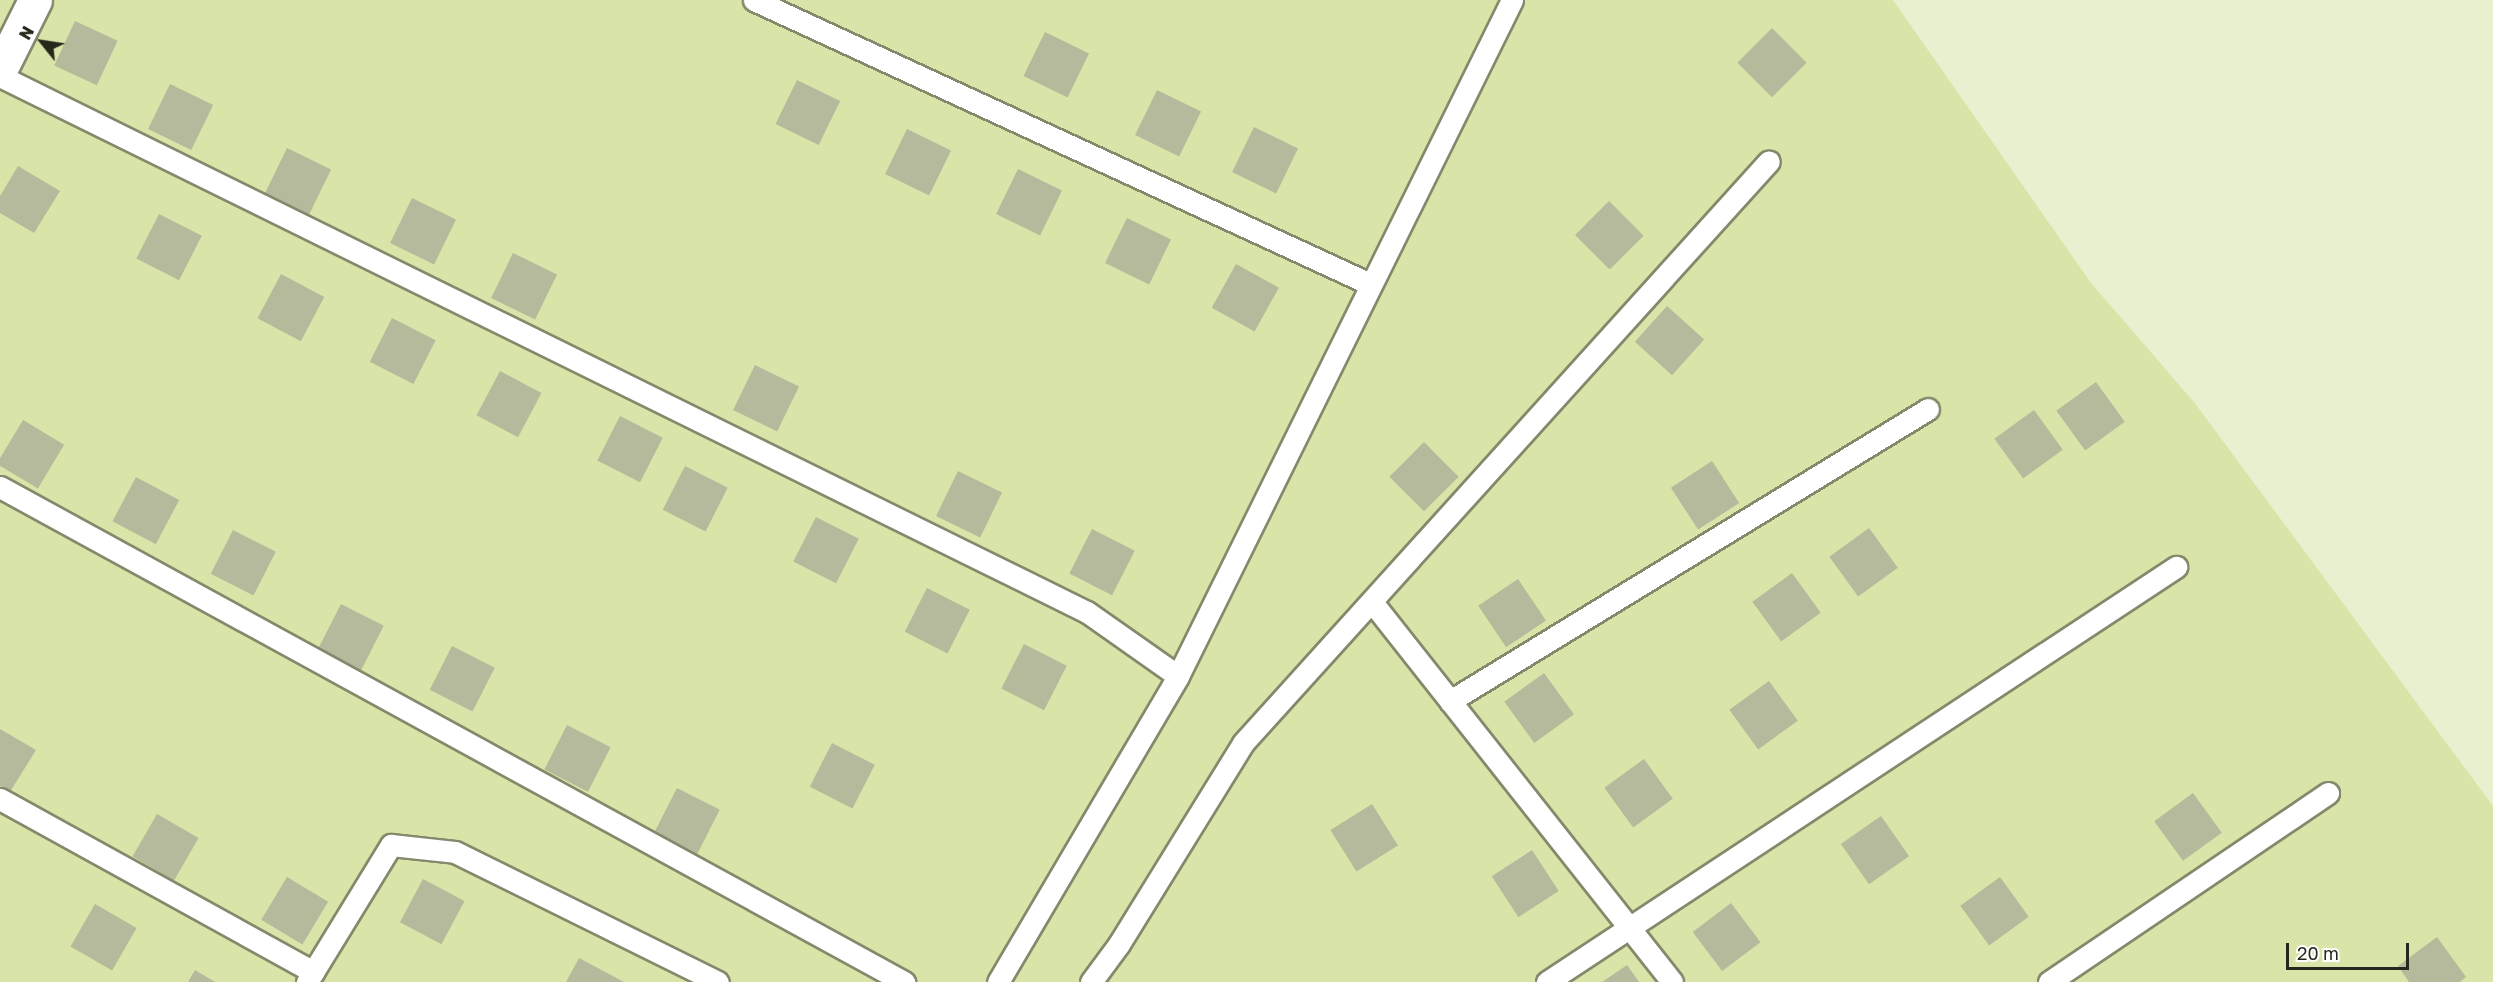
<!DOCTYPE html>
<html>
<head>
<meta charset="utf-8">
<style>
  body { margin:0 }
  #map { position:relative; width:2493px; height:982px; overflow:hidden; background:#e9f0cf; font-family:"Golos Text",sans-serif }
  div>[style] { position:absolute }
  .green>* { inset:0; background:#d9e4a8 }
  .building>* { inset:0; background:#b4ba9b; transform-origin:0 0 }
  .roads { filter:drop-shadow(2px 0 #84896c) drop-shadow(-2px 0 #84896c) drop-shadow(0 2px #84896c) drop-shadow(0 -2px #84896c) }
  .service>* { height:21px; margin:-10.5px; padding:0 10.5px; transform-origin:10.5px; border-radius:10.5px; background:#fff }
  .minor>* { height:33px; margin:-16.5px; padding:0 16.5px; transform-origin:16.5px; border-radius:16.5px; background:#fff }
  span { translate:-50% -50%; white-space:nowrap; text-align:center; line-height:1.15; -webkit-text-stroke:4.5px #fff; paint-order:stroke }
  .north { position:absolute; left:12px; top:12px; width:60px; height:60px; -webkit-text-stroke:4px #fff; paint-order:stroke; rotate:300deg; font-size:16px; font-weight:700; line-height:24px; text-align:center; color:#26281c }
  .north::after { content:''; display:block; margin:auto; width:21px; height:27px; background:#26281c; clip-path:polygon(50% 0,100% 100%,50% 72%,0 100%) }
  .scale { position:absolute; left:2286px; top:943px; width:123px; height:27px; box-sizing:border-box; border:3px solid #26281c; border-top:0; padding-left:8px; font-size:18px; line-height:21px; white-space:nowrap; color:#26281c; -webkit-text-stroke:4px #fff; paint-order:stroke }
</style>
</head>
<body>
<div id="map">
  <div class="green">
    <i style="clip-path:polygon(0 0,1893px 0,2091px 283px,2194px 402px,2493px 806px,2493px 982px,0 982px)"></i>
  </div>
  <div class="building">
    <i style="left:75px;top:21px;width:47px;height:49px;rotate:25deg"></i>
    <i style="left:1772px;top:28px;width:49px;height:49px;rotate:45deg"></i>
    <i style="left:1045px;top:32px;width:49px;height:49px;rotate:26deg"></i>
    <i style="left:797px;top:80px;width:48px;height:49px;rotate:26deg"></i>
    <i style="left:170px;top:84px;width:48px;height:50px;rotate:26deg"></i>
    <i style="left:1157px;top:90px;width:49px;height:50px;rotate:26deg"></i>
    <i style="left:1254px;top:127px;width:49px;height:50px;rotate:26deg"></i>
    <i style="left:907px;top:129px;width:49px;height:50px;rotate:26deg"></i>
    <i style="left:287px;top:148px;width:49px;height:50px;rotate:26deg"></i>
    <i style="clip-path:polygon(18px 166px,60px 191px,34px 233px,0 213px,0 196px)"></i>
    <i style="left:1018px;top:169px;width:49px;height:50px;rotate:26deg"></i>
    <i style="left:412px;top:198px;width:49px;height:50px;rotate:26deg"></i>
    <i style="left:1609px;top:201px;width:49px;height:48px;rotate:45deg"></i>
    <i style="left:159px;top:214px;width:48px;height:50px;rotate:27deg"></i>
    <i style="left:1127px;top:218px;width:49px;height:50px;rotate:26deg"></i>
    <i style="left:513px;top:253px;width:49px;height:50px;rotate:26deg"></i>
    <i style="left:1236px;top:264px;width:49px;height:50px;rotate:29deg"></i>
    <i style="left:281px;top:274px;width:49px;height:50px;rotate:28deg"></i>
    <i style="left:1667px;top:306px;width:50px;height:48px;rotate:42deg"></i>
    <i style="left:392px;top:318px;width:49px;height:49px;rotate:27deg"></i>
    <i style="left:755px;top:365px;width:49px;height:50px;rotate:26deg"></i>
    <i style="left:500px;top:371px;width:47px;height:50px;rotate:28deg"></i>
    <i style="left:2096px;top:382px;width:49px;height:49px;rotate:54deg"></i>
    <i style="left:2034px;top:410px;width:49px;height:49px;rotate:54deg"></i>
    <i style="left:620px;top:416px;width:48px;height:50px;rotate:27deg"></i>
    <i style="left:23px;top:420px;width:48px;height:51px;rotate:31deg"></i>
    <i style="left:1424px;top:442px;width:49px;height:49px;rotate:45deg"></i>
    <i style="left:1712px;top:461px;width:50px;height:49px;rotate:57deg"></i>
    <i style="left:685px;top:466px;width:48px;height:49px;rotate:27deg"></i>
    <i style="left:958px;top:471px;width:49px;height:50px;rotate:26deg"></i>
    <i style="left:136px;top:477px;width:49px;height:50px;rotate:28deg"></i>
    <i style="left:816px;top:517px;width:48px;height:50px;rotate:27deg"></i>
    <i style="left:1869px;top:528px;width:49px;height:49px;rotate:54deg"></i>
    <i style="left:1092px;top:529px;width:48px;height:50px;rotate:27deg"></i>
    <i style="left:233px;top:530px;width:48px;height:49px;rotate:27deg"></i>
    <i style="left:1792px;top:573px;width:49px;height:49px;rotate:54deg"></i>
    <i style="left:1518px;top:579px;width:50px;height:48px;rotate:56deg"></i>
    <i style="left:927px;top:588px;width:48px;height:49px;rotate:27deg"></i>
    <i style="left:341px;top:604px;width:48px;height:50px;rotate:27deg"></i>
    <i style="left:1024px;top:644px;width:48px;height:50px;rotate:27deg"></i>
    <i style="left:452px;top:646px;width:48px;height:49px;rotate:27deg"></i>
    <i style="left:1544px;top:673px;width:51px;height:49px;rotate:54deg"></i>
    <i style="left:1769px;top:681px;width:49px;height:49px;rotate:54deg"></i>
    <i style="left:567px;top:725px;width:49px;height:50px;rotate:27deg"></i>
    <i style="clip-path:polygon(0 729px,36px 750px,10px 792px,0 786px)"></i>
    <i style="left:832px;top:743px;width:48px;height:49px;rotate:27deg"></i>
    <i style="left:1644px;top:759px;width:49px;height:49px;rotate:54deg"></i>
    <i style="left:677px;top:788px;width:48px;height:50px;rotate:27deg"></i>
    <i style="left:2193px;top:793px;width:49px;height:48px;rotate:54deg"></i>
    <i style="left:1372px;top:804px;width:49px;height:49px;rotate:58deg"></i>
    <i style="left:157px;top:814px;width:48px;height:49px;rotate:30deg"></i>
    <i style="left:1881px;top:816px;width:49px;height:49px;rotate:55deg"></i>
    <i style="left:1532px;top:850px;width:49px;height:48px;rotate:57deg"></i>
    <i style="left:287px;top:877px;width:48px;height:50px;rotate:31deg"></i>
    <i style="left:2000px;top:877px;width:49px;height:49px;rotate:54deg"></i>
    <i style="left:423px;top:879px;width:47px;height:49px;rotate:28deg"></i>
    <i style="left:1731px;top:903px;width:49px;height:48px;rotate:53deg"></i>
    <i style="left:95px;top:904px;width:48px;height:49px;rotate:30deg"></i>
    <i style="clip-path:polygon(2437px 937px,2466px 977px,2460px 982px,2409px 982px,2398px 966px)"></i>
    <i style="clip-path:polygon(579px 958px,624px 982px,566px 982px)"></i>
    <i style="clip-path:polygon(1627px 965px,1639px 982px,1602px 982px)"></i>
    <i style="clip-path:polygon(195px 970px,215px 982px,188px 982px)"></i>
  </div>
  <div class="roads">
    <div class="service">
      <i style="left:754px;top:0;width:676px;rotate:24.75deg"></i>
      <i style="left:0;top:76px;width:1212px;rotate:26.25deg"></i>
      <i style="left:1087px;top:612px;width:111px;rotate:35.1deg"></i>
      <i style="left:0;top:487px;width:1031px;rotate:28.7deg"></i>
      <i style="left:1372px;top:602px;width:484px;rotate:51.7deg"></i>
      <i style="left:1450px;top:701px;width:560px;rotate:-31.42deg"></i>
      <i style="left:0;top:799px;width:358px;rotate:28.9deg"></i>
      <i style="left:307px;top:982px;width:161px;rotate:-58.5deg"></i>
      <i style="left:391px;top:845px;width:64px;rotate:6.2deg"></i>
      <i style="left:455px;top:852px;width:293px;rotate:26.3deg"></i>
      <i style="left:998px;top:982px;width:355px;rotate:-59.5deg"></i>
      <i style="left:1178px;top:676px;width:754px;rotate:-63.71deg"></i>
      <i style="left:1091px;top:982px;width:47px;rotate:-53.6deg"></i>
      <i style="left:1119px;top:944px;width:236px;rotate:-58.3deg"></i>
      <i style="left:1243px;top:743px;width:784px;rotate:-47.89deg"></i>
      <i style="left:1547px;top:982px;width:754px;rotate:-33.42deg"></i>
      <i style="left:2049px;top:982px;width:337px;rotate:-34.1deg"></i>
    </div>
    <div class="minor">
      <i style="left:0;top:70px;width:78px;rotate:-63.4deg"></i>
    </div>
  </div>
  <div class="north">N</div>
  <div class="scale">20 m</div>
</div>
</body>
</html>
